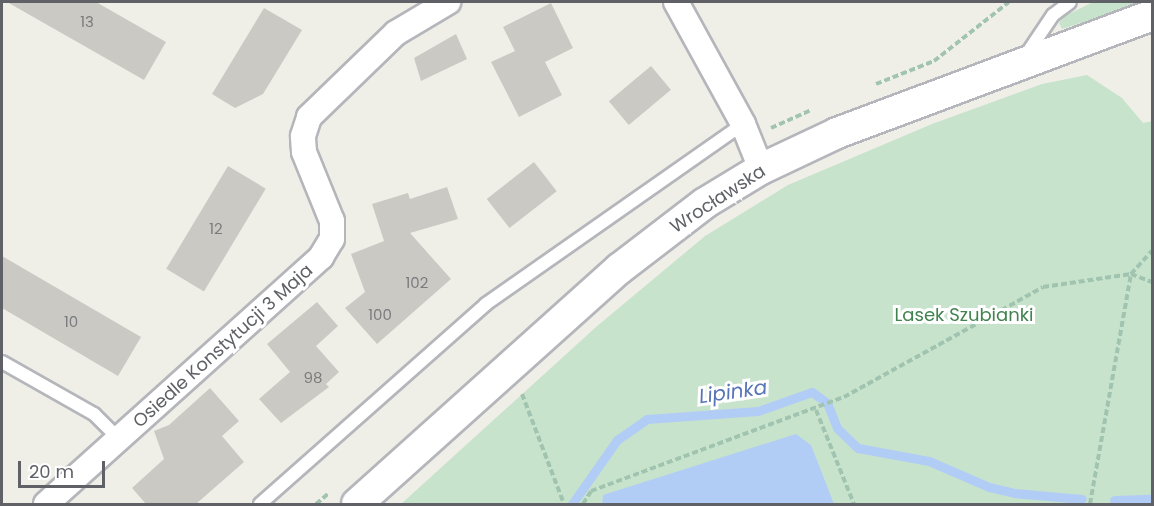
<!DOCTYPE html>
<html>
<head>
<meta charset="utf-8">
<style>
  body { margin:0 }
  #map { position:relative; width:1154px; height:506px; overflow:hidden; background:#efefe8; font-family:Poppins,sans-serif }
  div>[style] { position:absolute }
  .green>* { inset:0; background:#c8e3cc }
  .water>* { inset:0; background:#b2cdf5 }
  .stream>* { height:9px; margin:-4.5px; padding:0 4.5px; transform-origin:4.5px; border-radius:4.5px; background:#b2cdf5 }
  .building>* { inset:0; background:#cbc9c4; transform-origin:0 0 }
  .path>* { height:4px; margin-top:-2px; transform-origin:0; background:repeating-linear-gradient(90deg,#a1c4b1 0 6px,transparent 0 9px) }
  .roads { filter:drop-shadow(2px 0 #b5b6bb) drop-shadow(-2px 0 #b5b6bb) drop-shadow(0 2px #b5b6bb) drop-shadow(0 -2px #b5b6bb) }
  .service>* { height:12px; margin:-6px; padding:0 6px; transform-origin:6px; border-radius:6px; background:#fff }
  .minor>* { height:24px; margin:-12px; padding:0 12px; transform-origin:12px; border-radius:12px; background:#fff }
  .tertiary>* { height:30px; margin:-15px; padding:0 15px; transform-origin:15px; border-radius:15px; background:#fff }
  span { translate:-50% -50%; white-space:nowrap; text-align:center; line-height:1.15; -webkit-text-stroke:6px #fff; paint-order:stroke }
  .number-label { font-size:15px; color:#7a7b7e }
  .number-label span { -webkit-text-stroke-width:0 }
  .street-label { font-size:18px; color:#5f6166 }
  .park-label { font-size:18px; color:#41834f }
  .water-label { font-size:20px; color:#5775b7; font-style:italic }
  .frame { position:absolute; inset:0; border:3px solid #5f6166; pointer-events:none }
  .scale { position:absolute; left:18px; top:461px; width:87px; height:27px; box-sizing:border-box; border:3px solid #5f6166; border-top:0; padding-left:8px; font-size:18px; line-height:21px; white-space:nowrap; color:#5f6166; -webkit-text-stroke:4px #fff; paint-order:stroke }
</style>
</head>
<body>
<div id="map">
  <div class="green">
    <i style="clip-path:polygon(1093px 2px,1147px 2px,1062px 29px,1059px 23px,1063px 17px)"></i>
    <i style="clip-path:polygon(1087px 75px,1122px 98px,1143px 123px,1152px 121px,1152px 504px,401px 504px,596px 327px,705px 236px,788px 185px,932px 124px,1042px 84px)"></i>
  </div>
  <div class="water">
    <i style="clip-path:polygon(796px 434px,811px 445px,834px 504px,602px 504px,603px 495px)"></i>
  </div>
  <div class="stream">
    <i style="left:1114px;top:500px;width:38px;rotate:-2deg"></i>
    <i style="left:572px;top:504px;width:78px;rotate:-54.9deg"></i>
    <i style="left:617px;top:440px;width:37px;rotate:-35deg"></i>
    <i style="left:647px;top:419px;width:111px;rotate:-4.1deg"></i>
    <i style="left:758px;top:411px;width:57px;rotate:-19.4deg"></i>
    <i style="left:812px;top:392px;width:19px;rotate:36deg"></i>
    <i style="left:827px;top:403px;width:27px;rotate:68deg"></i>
    <i style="left:837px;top:428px;width:29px;rotate:44deg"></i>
    <i style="left:858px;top:448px;width:72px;rotate:10.4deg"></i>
    <i style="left:929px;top:461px;width:65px;rotate:23.4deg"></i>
    <i style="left:989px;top:487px;width:26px;rotate:13deg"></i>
    <i style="left:1014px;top:493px;width:68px;rotate:5deg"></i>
  </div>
  <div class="building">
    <i style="clip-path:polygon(7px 2px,96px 2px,166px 42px,144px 80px)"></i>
    <i style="clip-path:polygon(551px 3px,573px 48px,545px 62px,562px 95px,519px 117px,491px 62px,515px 51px,503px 27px)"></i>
    <i style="clip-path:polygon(264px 8px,302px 30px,263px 94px,235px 108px,212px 94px)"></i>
    <i style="clip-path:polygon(456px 34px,467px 59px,421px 81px,414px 58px)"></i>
    <i style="left:651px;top:66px;width:31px;height:55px;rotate:50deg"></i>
    <i style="left:534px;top:162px;width:37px;height:60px;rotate:52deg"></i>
    <i style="left:228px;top:166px;width:44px;height:120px;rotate:31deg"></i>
    <i style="clip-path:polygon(447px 187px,458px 219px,410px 233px,451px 279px,377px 344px,345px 308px,365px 292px,351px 254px,384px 241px,372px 204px,408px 193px,410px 199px)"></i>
    <i style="clip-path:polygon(2px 256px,141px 337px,118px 376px,2px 308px)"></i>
    <i style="clip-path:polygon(317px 302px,338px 326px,316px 346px,339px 372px,326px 384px,329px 387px,281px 423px,259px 399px,290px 372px,267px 344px)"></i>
    <i style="clip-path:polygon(210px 388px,239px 421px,222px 436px,244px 462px,196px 504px,146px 504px,132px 488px,164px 459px,154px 431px,169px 425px)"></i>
  </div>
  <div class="path">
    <i style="left:876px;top:84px;width:62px;rotate:-21.6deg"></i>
    <i style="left:934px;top:61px;width:95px;rotate:-38.2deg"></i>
    <i style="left:771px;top:128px;width:44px;rotate:-24.2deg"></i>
    <i style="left:522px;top:394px;width:118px;rotate:69.1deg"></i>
    <i style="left:816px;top:410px;width:101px;rotate:68deg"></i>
    <i style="left:316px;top:504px;width:17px;rotate:-40deg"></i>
    <i style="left:583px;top:504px;width:15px;rotate:-58deg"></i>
    <i style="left:591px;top:491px;width:270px;rotate:-20.4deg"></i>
    <i style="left:844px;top:397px;width:227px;rotate:-28.9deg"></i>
    <i style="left:1043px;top:287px;width:89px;rotate:-8.4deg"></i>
    <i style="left:1131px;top:274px;width:22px;rotate:21deg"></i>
    <i style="left:1090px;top:504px;width:234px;rotate:-79.9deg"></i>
    <i style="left:1131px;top:274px;width:31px;rotate:-48deg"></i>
  </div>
  <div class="roads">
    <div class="service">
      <i style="left:1026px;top:55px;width:48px;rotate:-56deg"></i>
      <i style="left:1053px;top:15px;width:21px;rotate:-37deg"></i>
      <i style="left:2px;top:362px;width:106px;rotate:29.5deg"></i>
      <i style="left:94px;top:414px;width:35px;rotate:45deg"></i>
      <i style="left:260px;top:504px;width:302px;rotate:-41.5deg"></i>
      <i style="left:486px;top:304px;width:314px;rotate:-35deg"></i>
    </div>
    <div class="minor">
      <i style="left:676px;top:2px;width:139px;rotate:61.2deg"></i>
      <i style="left:743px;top:124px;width:48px;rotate:68.2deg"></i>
      <i style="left:46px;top:504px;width:370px;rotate:-41.9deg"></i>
      <i style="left:321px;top:257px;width:21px;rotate:-59deg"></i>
      <i style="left:332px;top:239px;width:18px;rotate:-90deg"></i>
      <i style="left:332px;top:221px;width:74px;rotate:-112.1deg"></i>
      <i style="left:304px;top:152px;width:16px;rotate:-94deg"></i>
      <i style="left:303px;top:136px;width:20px;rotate:-72deg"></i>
      <i style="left:309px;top:117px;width:121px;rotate:-44deg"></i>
      <i style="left:396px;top:33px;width:61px;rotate:-30.8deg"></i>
    </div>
    <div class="tertiary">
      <i style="left:357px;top:504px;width:352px;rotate:-41.9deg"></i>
      <i style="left:619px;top:269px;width:108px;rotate:-37.5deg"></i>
      <i style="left:705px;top:203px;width:66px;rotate:-31.3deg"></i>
      <i style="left:761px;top:169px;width:84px;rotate:-25.3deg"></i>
      <i style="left:837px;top:133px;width:336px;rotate:-20.5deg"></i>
    </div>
  </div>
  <div class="number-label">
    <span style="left:87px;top:22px">13</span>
    <span style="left:216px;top:229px">12</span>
    <span style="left:417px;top:283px">102</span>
    <span style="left:380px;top:315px">100</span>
    <span style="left:71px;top:322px">10</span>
    <span style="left:313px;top:378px">98</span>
  </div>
  <div class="street-label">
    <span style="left:718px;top:199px;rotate:-33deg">Wrocławska</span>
    <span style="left:223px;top:346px;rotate:-42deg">Osiedle Konstytucji 3 Maja</span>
  </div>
  <div class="park-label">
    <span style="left:964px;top:315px">Lasek Szubianki</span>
  </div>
  <div class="water-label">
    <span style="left:733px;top:392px;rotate:-8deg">Lipinka</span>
  </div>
  <div class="frame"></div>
  <div class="scale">20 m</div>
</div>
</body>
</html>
